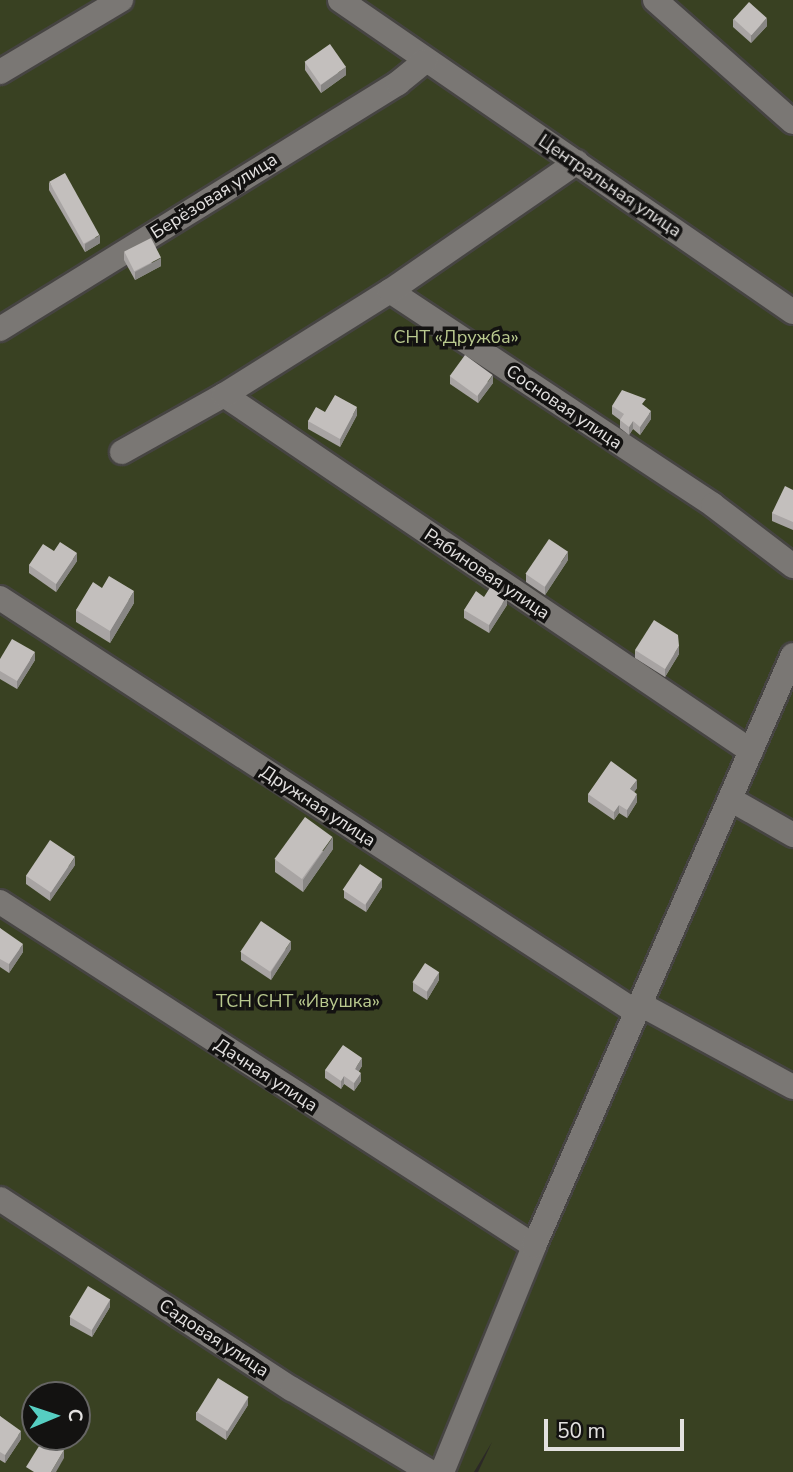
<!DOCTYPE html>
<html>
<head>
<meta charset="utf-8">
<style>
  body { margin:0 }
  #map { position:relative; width:793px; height:1472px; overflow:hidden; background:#2c2927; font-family:"Nunito Sans",sans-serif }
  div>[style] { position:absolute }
  .green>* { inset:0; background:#394122 }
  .roads { filter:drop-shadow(2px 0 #464442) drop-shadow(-2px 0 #464442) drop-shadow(0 2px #464442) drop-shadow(0 -2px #464442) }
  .minor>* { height:24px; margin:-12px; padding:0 12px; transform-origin:12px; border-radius:12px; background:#7a7774 }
  .wall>* { inset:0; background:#a8a4a3 }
  .shaded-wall>* { inset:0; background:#888684 }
  .building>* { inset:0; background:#c3bfbd; transform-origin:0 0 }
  span { translate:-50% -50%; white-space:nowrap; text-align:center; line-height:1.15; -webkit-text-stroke:7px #131211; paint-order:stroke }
  .street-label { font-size:18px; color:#e3e1e0 }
  .park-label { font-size:18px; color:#baca8f }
  .north { position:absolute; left:21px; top:1381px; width:70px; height:70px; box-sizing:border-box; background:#131211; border:2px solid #666564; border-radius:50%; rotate:88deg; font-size:19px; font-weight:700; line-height:28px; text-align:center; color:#e3e1e0 }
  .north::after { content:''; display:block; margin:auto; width:24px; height:32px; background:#56cec2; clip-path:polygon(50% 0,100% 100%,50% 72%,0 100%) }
  .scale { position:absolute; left:544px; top:1419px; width:140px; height:32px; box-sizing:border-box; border:4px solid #e3e1e0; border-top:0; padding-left:9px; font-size:21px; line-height:24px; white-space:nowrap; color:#e3e1e0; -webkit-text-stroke:5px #131211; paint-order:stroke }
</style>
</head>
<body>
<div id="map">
  <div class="green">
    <i style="clip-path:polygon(evenodd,0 0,793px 0,793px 1472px,478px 1472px,492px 1442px,474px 1472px,0 1472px,0 0,35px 1395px,77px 1395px,77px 1437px,35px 1437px,35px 1395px)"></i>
  </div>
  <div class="roads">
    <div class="minor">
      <i style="left:340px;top:0;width:550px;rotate:34.56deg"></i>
      <i style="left:655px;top:0;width:184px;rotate:41.5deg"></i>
      <i style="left:0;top:72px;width:141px;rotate:-30.8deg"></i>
      <i style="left:390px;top:291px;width:387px;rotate:33.5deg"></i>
      <i style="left:713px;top:505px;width:101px;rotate:37.3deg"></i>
      <i style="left:0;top:329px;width:468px;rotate:-31.7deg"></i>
      <i style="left:398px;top:83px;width:35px;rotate:-39deg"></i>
      <i style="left:224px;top:395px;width:636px;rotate:34.04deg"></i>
      <i style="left:122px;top:452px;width:117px;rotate:-29.2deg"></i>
      <i style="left:224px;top:395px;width:196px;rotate:-32.1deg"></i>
      <i style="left:390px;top:291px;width:227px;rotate:-34.6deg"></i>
      <i style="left:0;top:598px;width:759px;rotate:33.06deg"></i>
      <i style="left:730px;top:799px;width:73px;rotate:29.7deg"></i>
      <i style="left:0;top:902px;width:635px;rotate:32.79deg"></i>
      <i style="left:640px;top:1004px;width:174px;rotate:28.5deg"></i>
      <i style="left:0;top:1199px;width:348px;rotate:33.1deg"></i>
      <i style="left:292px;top:1389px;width:161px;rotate:31deg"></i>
      <i style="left:442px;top:1472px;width:244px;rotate:-67.8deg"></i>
      <i style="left:534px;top:1246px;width:645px;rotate:-66.34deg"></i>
    </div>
  </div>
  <div class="wall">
    <i style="clip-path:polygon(733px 19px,767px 26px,751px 43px,733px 27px)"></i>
    <i style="clip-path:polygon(305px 62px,346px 75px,321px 93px,305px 70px)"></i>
    <i style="clip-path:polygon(49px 182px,100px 243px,85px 252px,49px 190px)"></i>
    <i style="clip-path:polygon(124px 252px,161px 266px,135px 280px,124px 260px)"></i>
    <i style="clip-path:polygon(450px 376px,493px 383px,478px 403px,450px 384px)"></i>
    <i style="clip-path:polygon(612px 406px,646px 407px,651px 419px,640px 435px,633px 429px,629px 435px,620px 428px,620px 420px,612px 414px)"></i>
    <i style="clip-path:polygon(325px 412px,357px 415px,340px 447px,308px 429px,308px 421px)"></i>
    <i style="clip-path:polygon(793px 490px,793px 530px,772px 521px,772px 513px)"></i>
    <i style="clip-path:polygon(54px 551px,77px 561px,56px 592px,29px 573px,29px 565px)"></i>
    <i style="clip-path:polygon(568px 560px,545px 595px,526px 582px,526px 574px)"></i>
    <i style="clip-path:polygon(102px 588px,134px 603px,110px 643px,76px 622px,76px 610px)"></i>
    <i style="clip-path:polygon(484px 597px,507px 605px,489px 633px,464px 618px,464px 610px)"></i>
    <i style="clip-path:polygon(635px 650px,679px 654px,665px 677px,635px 658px)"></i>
    <i style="clip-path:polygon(0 659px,35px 660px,17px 689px,0 679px)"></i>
    <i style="clip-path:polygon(637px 788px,634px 792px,637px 802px,627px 818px,619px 813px,614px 820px,588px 802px,588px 794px)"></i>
    <i style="clip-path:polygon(333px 849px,303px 892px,275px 872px,275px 860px)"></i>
    <i style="clip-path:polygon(75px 865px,50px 901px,26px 884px,26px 876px)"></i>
    <i style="clip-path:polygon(382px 887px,366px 912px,344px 898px,344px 890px)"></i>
    <i style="clip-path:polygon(0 928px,23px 952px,9px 973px,0 967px)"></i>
    <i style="clip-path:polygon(291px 949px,271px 980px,241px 960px,241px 952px)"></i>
    <i style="clip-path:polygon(439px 980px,427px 1000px,413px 991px,413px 983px)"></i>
    <i style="clip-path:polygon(362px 1066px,359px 1071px,361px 1081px,354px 1091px,344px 1084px,341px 1089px,325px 1078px,325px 1070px)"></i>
    <i style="clip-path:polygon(110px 1307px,92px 1337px,70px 1325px,70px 1317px)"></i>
    <i style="clip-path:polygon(248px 1405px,226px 1440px,196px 1420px,196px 1412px)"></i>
    <i style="clip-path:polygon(0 1416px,21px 1439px,5px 1463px,0 1460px)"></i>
  </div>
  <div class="shaded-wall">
    <i style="clip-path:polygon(767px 18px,767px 26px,751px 43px,751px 35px)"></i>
    <i style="clip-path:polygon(346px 67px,346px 75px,321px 93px,321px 85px)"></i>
    <i style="clip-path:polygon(100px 235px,100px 243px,85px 252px,85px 244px)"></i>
    <i style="clip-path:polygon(161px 258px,161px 266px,135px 280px,135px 272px)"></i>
    <i style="clip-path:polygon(493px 375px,493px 383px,478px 403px,478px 395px)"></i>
    <i style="clip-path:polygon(357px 407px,357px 415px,340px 447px,340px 439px)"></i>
    <i style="clip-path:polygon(651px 411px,651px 419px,640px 435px,640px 427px)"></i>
    <i style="clip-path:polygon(633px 421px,633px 429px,629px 435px,629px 427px)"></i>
    <i style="clip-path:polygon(568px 552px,568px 560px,545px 595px,545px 587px)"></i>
    <i style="clip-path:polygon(77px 553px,77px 561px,56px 592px,56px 584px)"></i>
    <i style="clip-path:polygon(134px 591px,134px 603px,110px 643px,110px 631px)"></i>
    <i style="clip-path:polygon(507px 596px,507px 605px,489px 633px,489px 625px)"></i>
    <i style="clip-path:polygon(679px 646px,679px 654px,665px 677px,665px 669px)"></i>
    <i style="clip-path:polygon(35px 652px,35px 660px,17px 689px,17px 681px)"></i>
    <i style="clip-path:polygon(637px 780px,637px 788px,630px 798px,630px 789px)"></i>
    <i style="clip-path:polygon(637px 794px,637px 802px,627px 818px,627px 810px)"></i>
    <i style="clip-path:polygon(619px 805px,619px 813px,614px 820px,614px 812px)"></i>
    <i style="clip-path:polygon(333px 837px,333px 849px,303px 892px,303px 880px)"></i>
    <i style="clip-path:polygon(75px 857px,75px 865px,50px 901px,50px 893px)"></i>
    <i style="clip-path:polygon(382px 879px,382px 887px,366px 912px,366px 904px)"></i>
    <i style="clip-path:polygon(291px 941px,291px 949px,271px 980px,271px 972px)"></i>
    <i style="clip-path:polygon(23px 944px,23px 952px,9px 973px,9px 964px)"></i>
    <i style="clip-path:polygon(439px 972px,439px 980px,427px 1000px,427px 992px)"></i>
    <i style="clip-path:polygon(362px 1058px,362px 1066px,355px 1077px,355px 1069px)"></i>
    <i style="clip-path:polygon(361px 1073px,361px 1081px,354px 1091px,354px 1083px)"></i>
    <i style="clip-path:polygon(344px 1076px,344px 1084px,341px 1089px,341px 1081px)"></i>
    <i style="clip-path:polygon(110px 1299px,110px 1307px,92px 1337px,92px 1329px)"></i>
    <i style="clip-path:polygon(248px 1397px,248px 1405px,226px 1440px,226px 1432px)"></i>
    <i style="clip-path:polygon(21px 1431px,21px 1439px,5px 1463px,5px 1455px)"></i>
    <i style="clip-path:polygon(64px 1450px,64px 1458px,56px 1472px,51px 1472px)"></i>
  </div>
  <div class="building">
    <i style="left:749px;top:2px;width:24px;height:23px;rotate:42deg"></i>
    <i style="left:330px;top:44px;width:28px;height:31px;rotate:55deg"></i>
    <i style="left:65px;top:173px;width:71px;height:18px;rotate:61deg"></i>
    <i style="left:151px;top:238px;width:22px;height:30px;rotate:63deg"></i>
    <i style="left:465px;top:355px;width:34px;height:26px;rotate:36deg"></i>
    <i style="clip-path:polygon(622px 390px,646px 399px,642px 404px,651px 411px,640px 427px,633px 421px,629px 427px,620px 420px,624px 414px,612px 406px)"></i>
    <i style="clip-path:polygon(335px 395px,357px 407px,340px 439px,308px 421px,316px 407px,325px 412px)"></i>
    <i style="clip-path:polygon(785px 486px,793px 490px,793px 522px,772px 513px)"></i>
    <i style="left:549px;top:539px;width:23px;height:42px;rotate:34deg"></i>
    <i style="clip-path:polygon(60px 542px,77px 553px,56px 584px,29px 565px,43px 544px,54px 551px)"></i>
    <i style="clip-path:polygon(109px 576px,134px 591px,110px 631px,76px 610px,93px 582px,102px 588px)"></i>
    <i style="clip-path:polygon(491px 586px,507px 596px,489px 625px,464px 610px,476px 591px,484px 597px)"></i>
    <i style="clip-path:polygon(654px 620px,678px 635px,679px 646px,665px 669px,635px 650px)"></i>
    <i style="clip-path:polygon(12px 639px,35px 652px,17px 681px,0 671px,0 659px)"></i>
    <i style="clip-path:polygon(611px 761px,637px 780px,630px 789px,637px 794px,627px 810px,619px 805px,614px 812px,588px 794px)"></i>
    <i style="left:305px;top:817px;width:34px;height:52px;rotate:36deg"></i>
    <i style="left:50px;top:840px;width:30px;height:43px;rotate:34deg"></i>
    <i style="left:360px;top:864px;width:27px;height:31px;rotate:34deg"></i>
    <i style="left:261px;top:921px;width:36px;height:37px;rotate:34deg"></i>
    <i style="clip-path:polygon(0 928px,23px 944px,9px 964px,0 959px)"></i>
    <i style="left:425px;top:963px;width:17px;height:23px;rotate:33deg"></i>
    <i style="clip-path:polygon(343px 1045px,362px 1058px,355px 1069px,361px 1073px,354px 1083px,344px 1076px,341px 1081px,325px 1070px)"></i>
    <i style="left:88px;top:1286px;width:26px;height:36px;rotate:31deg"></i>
    <i style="left:218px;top:1378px;width:36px;height:40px;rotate:32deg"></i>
    <i style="clip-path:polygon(0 1416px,21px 1431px,5px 1455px,0 1452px)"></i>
    <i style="clip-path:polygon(44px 1438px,64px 1450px,51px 1472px,34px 1472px,26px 1467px)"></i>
  </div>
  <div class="street-label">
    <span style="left:610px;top:186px;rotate:34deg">Центральная улица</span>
    <span style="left:214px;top:196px;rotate:-32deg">Берёзовая улица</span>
    <span style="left:564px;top:407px;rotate:34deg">Сосновая улица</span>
    <span style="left:487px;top:574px;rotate:34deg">Рябиновая улица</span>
    <span style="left:318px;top:806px;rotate:33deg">Дружная улица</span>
    <span style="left:266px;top:1075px;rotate:33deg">Дачная улица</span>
    <span style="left:214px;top:1338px;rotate:33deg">Садовая улица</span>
  </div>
  <div class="park-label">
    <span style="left:456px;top:337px">СНТ «Дружба»</span>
    <span style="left:298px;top:1001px">ТСН СНТ «Ивушка»</span>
  </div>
  <div class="north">С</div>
  <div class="scale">50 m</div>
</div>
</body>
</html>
